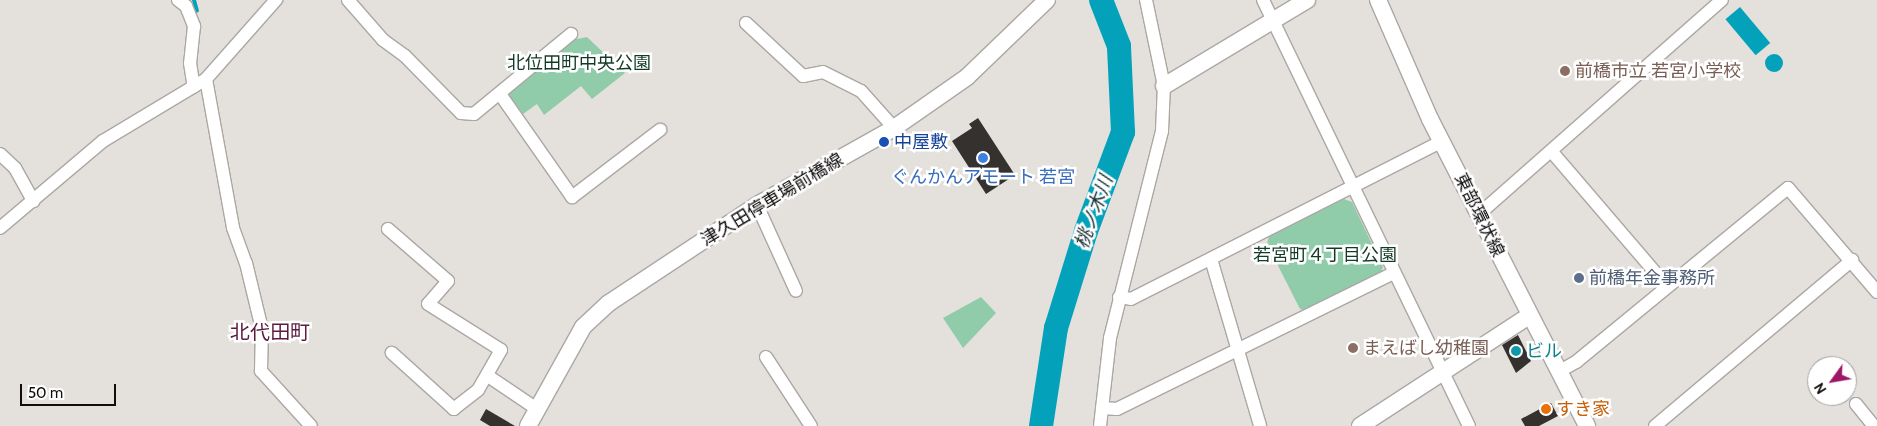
<!DOCTYPE html>
<html>
<head>
<meta charset="utf-8">
<style>
  body { margin:0 }
  #map { position:relative; width:1877px; height:426px; overflow:hidden; background:#e4e0dc; font-family:Cabin,"Noto Sans JP",sans-serif }
  div>[style] { position:absolute }
  .green>* { inset:0; background:#91ccaa }
  .water>* { inset:0; background:#03a2ba; transform-origin:0 0 }
  .round { border-radius:50% }
  .stream>* { height:4px; margin:-2px; padding:0 2px; transform-origin:2px; border-radius:2px; background:#03a2ba }
  .river>* { height:24px; margin:-12px; padding:0 12px; transform-origin:12px; border-radius:12px; background:#03a2ba }
  .building>* { inset:0; background:#34312e }
  .roads { filter:drop-shadow(1px 0 #aba7a4) drop-shadow(-1px 0 #aba7a4) drop-shadow(0 1px #aba7a4) drop-shadow(0 -1px #aba7a4) }
  .street>* { height:12px; margin:-6px; padding:0 6px; transform-origin:6px; border-radius:6px; background:#fff }
  .secondary>* { height:16px; margin:-8px; padding:0 8px; transform-origin:8px; border-radius:8px; background:#fff }
  .dots>* { width:14px; height:14px; translate:-50% -50%; box-sizing:border-box; border:2px solid #fff; border-radius:50% }
  span { translate:-50% -50%; white-space:nowrap; text-align:center; line-height:1.15; -webkit-text-stroke:5px #fff; paint-order:stroke }
  .park-label { font-size:18px; color:#123a26 }
  .education-label { font-size:18px; color:#785e54 }
  .left { translate:0 -50%; text-align:left }
  .transit-label { font-size:18px; color:#164399 }
  .shop-label { font-size:18px; color:#366cbe }
  .street-label { font-size:18px; color:#100e0d }
  .service-label { font-size:18px; color:#4e5e75 }
  .culture-label { font-size:18px; color:#0d838f }
  .food-label { font-size:18px; color:#c56008 }
  .water-label { font-size:19px; color:#1c3237; font-style:italic }
  .quarter-label { font-size:20px; color:#5b1c3e }
  .north { position:absolute; left:1807px; top:356px; width:50px; height:50px; box-sizing:border-box; background:#fff; border:1px solid #9f9f9e; border-radius:50%; rotate:238deg; font-size:14px; font-weight:700; line-height:20px; text-align:center; color:#100e0d }
  .north::after { content:''; display:block; margin:auto; width:18px; height:22px; background:#9d1667; clip-path:polygon(50% 0,100% 100%,50% 72%,0 100%) }
  .scale { position:absolute; left:20px; top:384px; width:96px; height:22px; box-sizing:border-box; border:2px solid #100e0d; border-top:0; padding-left:6px; font-size:15px; line-height:18px; white-space:nowrap; color:#100e0d; -webkit-text-stroke:4px #fff; paint-order:stroke }
</style>
</head>
<body>
<div id="map">
  <div class="green">
    <i style="clip-path:polygon(587px 37px,625px 73px,592px 99px,581px 86px,544px 115px,537px 104px,523px 114px,507px 92px,572px 40px)"></i>
    <i style="clip-path:polygon(1344px 199px,1352px 202px,1383px 267px,1380px 275px,1307px 311px,1300px 309px,1267px 244px,1269px 236px)"></i>
    <i style="clip-path:polygon(981px 297px,996px 313px,963px 348px,943px 318px)"></i>
  </div>
  <div class="water">
    <i style="left:1740px;top:7px;width:47px;height:19px;rotate:50deg"></i>
    <i class="round" style="left:1765px;top:54px;width:18px;height:18px"></i>
  </div>
  <div class="stream">
    <i style="left:194px;top:0;width:11px;rotate:75deg"></i>
  </div>
  <div class="river">
    <i style="left:1041px;top:426px;width:99px;rotate:-81.3deg"></i>
    <i style="left:1056px;top:328px;width:102px;rotate:-72.8deg"></i>
    <i style="left:1086px;top:231px;width:106px;rotate:-69.5deg"></i>
    <i style="left:1123px;top:132px;width:86px;rotate:-92.7deg"></i>
    <i style="left:1119px;top:46px;width:49px;rotate:-111.4deg"></i>
  </div>
  <div class="building">
    <i style="clip-path:polygon(978px 118px,1015px 175px,986px 194px,952px 141px,972px 128px,969px 124px)"></i>
    <i style="clip-path:polygon(1518px 335px,1531px 361px,1516px 373px,1502px 345px)"></i>
    <i style="clip-path:polygon(1551px 403px,1558px 416px,1539px 426px,1525px 426px,1521px 419px)"></i>
    <i style="clip-path:polygon(486px 409px,515px 426px,490px 426px,480px 420px)"></i>
  </div>
  <div class="roads">
    <div class="street">
      <i style="left:178px;top:0;width:10px;rotate:37deg"></i>
      <i style="left:186px;top:6px;width:22px;rotate:68deg"></i>
      <i style="left:194px;top:26px;width:37px;rotate:96deg"></i>
      <i style="left:190px;top:63px;width:24px;rotate:81deg"></i>
      <i style="left:348px;top:0;width:53px;rotate:48.8deg"></i>
      <i style="left:383px;top:40px;width:27px;rotate:36deg"></i>
      <i style="left:405px;top:56px;width:80px;rotate:45.5deg"></i>
      <i style="left:461px;top:113px;width:13px;rotate:4deg"></i>
      <i style="left:474px;top:114px;width:126px;rotate:-39.5deg"></i>
      <i style="left:1263px;top:0;width:473px;rotate:64.2deg"></i>
      <i style="left:746px;top:23px;width:78px;rotate:42.9deg"></i>
      <i style="left:803px;top:76px;width:20px;rotate:-11deg"></i>
      <i style="left:823px;top:72px;width:42px;rotate:26.6deg"></i>
      <i style="left:861px;top:91px;width:50px;rotate:48.3deg"></i>
      <i style="left:206px;top:79px;width:151px;rotate:79.7deg"></i>
      <i style="left:233px;top:228px;width:37px;rotate:70deg"></i>
      <i style="left:246px;top:263px;width:68px;rotate:76.4deg"></i>
      <i style="left:262px;top:329px;width:42px;rotate:91.4deg"></i>
      <i style="left:261px;top:371px;width:74px;rotate:47.7deg"></i>
      <i style="left:500px;top:94px;width:126px;rotate:55deg"></i>
      <i style="left:572px;top:197px;width:111px;rotate:-37.3deg"></i>
      <i style="left:1552px;top:152px;width:177px;rotate:49.4deg"></i>
      <i style="left:0;top:154px;width:21px;rotate:43deg"></i>
      <i style="left:15px;top:168px;width:38px;rotate:61deg"></i>
      <i style="left:757px;top:205px;width:94px;rotate:65.6deg"></i>
      <i style="left:1478px;top:215px;width:325px;rotate:-41.4deg"></i>
      <i style="left:0;top:228px;width:135px;rotate:-40.2deg"></i>
      <i style="left:103px;top:141px;width:120px;rotate:-31deg"></i>
      <i style="left:206px;top:79px;width:106px;rotate:-48.5deg"></i>
      <i style="left:388px;top:229px;width:79px;rotate:40.9deg"></i>
      <i style="left:448px;top:281px;width:30px;rotate:131deg"></i>
      <i style="left:428px;top:304px;width:86px;rotate:32.2deg"></i>
      <i style="left:501px;top:350px;width:46px;rotate:119.9deg"></i>
      <i style="left:478px;top:390px;width:31px;rotate:142deg"></i>
      <i style="left:454px;top:409px;width:84px;rotate:-137.9deg"></i>
      <i style="left:1211px;top:259px;width:174px;rotate:73.6deg"></i>
      <i style="left:1119px;top:297px;width:12px;rotate:9deg"></i>
      <i style="left:1131px;top:299px;width:349px;rotate:-26.9deg"></i>
      <i style="left:766px;top:357px;width:82px;rotate:56.9deg"></i>
      <i style="left:1558px;top:372px;width:21px;rotate:-29deg"></i>
      <i style="left:1576px;top:362px;width:274px;rotate:-39.4deg"></i>
      <i style="left:1788px;top:188px;width:137px;rotate:49.4deg"></i>
      <i style="left:488px;top:376px;width:59px;rotate:34deg"></i>
      <i style="left:1856px;top:404px;width:28px;rotate:51deg"></i>
      <i style="left:1102px;top:408px;width:15px;rotate:4deg"></i>
      <i style="left:1117px;top:409px;width:308px;rotate:-26.2deg"></i>
      <i style="left:1100px;top:426px;width:89px;rotate:-83.5deg"></i>
      <i style="left:1110px;top:338px;width:213px;rotate:-75.9deg"></i>
      <i style="left:1162px;top:131px;width:45px;rotate:-87.5deg"></i>
      <i style="left:1164px;top:86px;width:88px;rotate:-101.8deg"></i>
      <i style="left:1655px;top:426px;width:258px;rotate:-40.1deg"></i>
    </div>
    <div class="secondary">
      <i style="left:1378px;top:0;width:130px;rotate:66.4deg"></i>
      <i style="left:1430px;top:119px;width:345px;rotate:62.9deg"></i>
      <i style="left:1164px;top:86px;width:167px;rotate:-31deg"></i>
      <i style="left:528px;top:426px;width:113px;rotate:-60.9deg"></i>
      <i style="left:583px;top:327px;width:35px;rotate:-43deg"></i>
      <i style="left:609px;top:303px;width:178px;rotate:-33.5deg"></i>
      <i style="left:757px;top:205px;width:157px;rotate:-29.3deg"></i>
      <i style="left:894px;top:128px;width:89px;rotate:-34.9deg"></i>
      <i style="left:967px;top:77px;width:111px;rotate:-43.9deg"></i>
      <i style="left:1360px;top:426px;width:202px;rotate:-33.1deg"></i>
    </div>
  </div>
  <div class="dots">
    <i style="left:1565px;top:71px;background:#8d6e63"></i>
    <i style="left:884px;top:142px;background:#1a4fb4"></i>
    <i style="left:983px;top:158px;background:#3f7fe0"></i>
    <i style="left:1579px;top:278px;background:#5c6f8a"></i>
    <i style="left:1353px;top:348px;background:#8d6e63"></i>
    <i style="left:1516px;top:351px;background:#0f9aa8"></i>
    <i style="left:1546px;top:409px;background:#e8710a"></i>
  </div>
  <div class="park-label">
    <span style="left:579px;top:63px">北位田町中央公園</span>
    <span style="left:1325px;top:255px">若宮町４丁目公園</span>
  </div>
  <div class="education-label">
    <span class="left" style="left:1575px;top:71px">前橋市立 若宮小学校</span>
    <span class="left" style="left:1363px;top:348px">まえばし幼稚園</span>
  </div>
  <div class="transit-label">
    <span class="left" style="left:894px;top:142px">中屋敷</span>
  </div>
  <div class="shop-label">
    <span style="left:983px;top:177px">ぐんかんアモート 若宮</span>
  </div>
  <div class="street-label">
    <span style="left:772px;top:200px;rotate:-31deg">津久田停車場前橋線</span>
    <span style="left:1479px;top:215px;rotate:64deg">東部環状線</span>
  </div>
  <div class="service-label">
    <span class="left" style="left:1589px;top:278px">前橋年金事務所</span>
  </div>
  <div class="culture-label">
    <span class="left" style="left:1526px;top:351px">ビル</span>
  </div>
  <div class="food-label">
    <span class="left" style="left:1556px;top:409px">すき家</span>
  </div>
  <div class="water-label">
    <span style="left:1094px;top:212px;rotate:-70deg">桃ノ木川</span>
  </div>
  <div class="quarter-label">
    <span style="left:270px;top:332px">北代田町</span>
  </div>
  <div class="north">N</div>
  <div class="scale">50 m</div>
</div>
</body>
</html>
